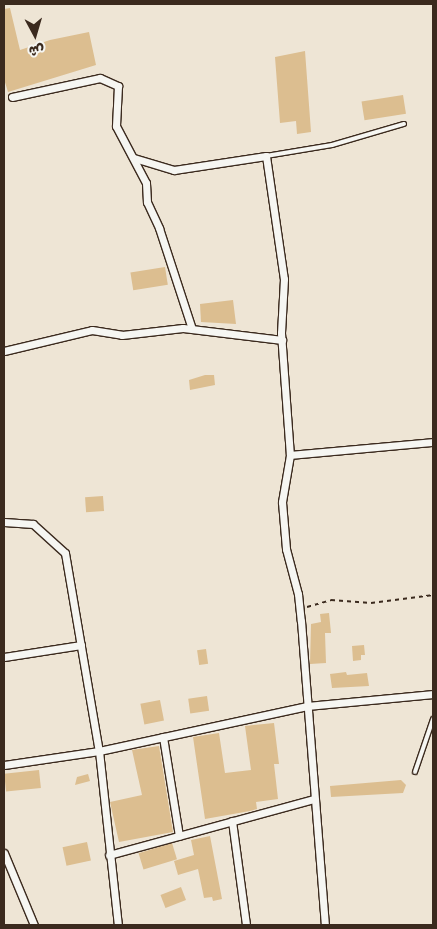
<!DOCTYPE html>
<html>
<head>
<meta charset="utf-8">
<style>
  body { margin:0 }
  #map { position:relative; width:437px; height:929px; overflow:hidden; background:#eee5d5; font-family:"Architects Daughter","Playpen Sans Arabic",sans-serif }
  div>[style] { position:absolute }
  .building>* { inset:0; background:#dcbe90; transform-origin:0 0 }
  .path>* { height:2px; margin-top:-1px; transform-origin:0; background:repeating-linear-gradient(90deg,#3b2a1e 0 4px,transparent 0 8px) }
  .roads { filter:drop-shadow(1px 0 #3b2a1e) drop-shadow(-1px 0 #3b2a1e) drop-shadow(0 1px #3b2a1e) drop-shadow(0 -1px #3b2a1e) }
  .service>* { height:4px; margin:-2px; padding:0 2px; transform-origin:2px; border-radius:2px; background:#f6f6f2 }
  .minor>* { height:7px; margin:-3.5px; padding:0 3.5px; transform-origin:3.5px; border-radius:3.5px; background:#f6f6f2 }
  span { translate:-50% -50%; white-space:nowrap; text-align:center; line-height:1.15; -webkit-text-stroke:4.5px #f6f6f2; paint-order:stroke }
  .frame { position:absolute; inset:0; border:5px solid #3b2a1e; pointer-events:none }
  .north { position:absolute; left:10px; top:10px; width:50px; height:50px; -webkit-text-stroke:4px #f6f6f2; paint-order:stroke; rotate:174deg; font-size:14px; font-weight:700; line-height:20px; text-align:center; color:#3b2a1e }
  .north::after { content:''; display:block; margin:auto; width:18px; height:22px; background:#3b2a1e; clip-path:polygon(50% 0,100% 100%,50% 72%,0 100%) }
</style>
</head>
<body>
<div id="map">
  <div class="building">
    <i style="clip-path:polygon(10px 8px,20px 50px,50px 40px,89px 32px,96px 65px,8px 92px,4px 79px,4px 9px)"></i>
    <i style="clip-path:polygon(305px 51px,311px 132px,297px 134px,296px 121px,280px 123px,275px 57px)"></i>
    <i style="left:403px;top:95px;width:19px;height:42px;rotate:81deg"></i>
    <i style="left:165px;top:267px;width:18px;height:35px;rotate:81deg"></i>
    <i style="clip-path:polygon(233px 300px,236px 324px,201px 322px,200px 304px)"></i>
    <i style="clip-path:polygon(205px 375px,214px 375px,215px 385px,190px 390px,189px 380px)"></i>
    <i style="left:103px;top:496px;width:15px;height:18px;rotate:86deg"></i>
    <i style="clip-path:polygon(329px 613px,331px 633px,325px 633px,326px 663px,310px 664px,311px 624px,321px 622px,320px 614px)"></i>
    <i style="clip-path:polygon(364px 645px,365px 655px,361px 655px,361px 660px,353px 661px,352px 646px)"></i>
    <i style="left:206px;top:649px;width:15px;height:9px;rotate:82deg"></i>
    <i style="clip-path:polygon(346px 672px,347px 675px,367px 673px,369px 686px,332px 688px,330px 674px)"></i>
    <i style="left:207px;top:696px;width:15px;height:19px;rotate:82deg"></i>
    <i style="left:160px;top:700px;width:21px;height:20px;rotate:79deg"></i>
    <i style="clip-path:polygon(274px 723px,279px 764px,274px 764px,278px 799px,256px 802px,257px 809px,250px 811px,205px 819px,193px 737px,219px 733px,225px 773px,251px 770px,245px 726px)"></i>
    <i style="clip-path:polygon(159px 746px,173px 832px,119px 842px,110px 802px,142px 795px,132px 750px)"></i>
    <i style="left:39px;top:770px;width:18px;height:35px;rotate:84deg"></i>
    <i style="clip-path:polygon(88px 774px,90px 781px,75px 785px,77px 777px)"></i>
    <i style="clip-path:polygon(401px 780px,406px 785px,403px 793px,331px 797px,330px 786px)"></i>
    <i style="clip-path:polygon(210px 836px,222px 899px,213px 901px,212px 897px,204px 898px,198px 869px,178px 875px,174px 861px,194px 855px,191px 840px)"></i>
    <i style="left:87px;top:842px;width:19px;height:25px;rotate:78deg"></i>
    <i style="left:172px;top:843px;width:17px;height:35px;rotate:73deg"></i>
    <i style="left:181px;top:887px;width:14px;height:22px;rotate:69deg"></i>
  </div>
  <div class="path">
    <i style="left:307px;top:607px;width:25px;rotate:-16deg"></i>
    <i style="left:331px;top:600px;width:40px;rotate:4.3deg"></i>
    <i style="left:371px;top:603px;width:63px;rotate:-7.4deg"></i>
  </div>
  <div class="roads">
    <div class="service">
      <i style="left:266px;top:156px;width:67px;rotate:-9.5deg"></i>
      <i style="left:332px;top:145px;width:75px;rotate:-16.3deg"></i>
      <i style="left:415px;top:772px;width:56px;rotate:-71.2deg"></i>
    </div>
    <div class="minor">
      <i style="left:12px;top:97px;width:90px;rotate:-12.2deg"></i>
      <i style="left:100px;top:78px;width:20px;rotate:24deg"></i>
      <i style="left:118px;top:86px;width:40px;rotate:92.9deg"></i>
      <i style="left:116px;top:126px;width:64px;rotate:62.2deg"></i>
      <i style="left:146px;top:183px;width:19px;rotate:87deg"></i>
      <i style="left:147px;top:202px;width:29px;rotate:65deg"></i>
      <i style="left:159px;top:228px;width:106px;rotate:71.9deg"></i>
      <i style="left:134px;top:158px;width:42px;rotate:16.7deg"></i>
      <i style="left:174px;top:170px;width:93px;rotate:-8.7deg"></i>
      <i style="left:266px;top:156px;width:124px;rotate:81.7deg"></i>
      <i style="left:284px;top:279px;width:54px;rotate:93.2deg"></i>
      <i style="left:281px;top:333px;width:122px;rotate:85.8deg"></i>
      <i style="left:290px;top:455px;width:48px;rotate:99.7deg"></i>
      <i style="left:282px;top:502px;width:47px;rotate:85.1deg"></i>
      <i style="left:286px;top:549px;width:47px;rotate:75.1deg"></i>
      <i style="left:298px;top:594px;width:27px;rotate:84deg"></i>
      <i style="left:301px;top:621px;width:305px;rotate:85.5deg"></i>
      <i style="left:4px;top:351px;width:90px;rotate:-13.4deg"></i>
      <i style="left:92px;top:330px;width:30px;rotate:9deg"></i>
      <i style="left:122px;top:335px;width:61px;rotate:-6.5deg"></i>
      <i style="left:183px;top:328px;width:100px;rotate:6.9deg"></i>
      <i style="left:290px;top:455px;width:144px;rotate:-5.2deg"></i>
      <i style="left:4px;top:522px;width:29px;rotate:4deg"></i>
      <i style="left:33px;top:524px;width:43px;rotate:42.2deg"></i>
      <i style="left:65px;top:553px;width:201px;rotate:80.3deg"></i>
      <i style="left:99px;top:751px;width:175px;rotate:83.8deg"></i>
      <i style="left:4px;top:657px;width:78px;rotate:-8.9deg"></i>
      <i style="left:163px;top:737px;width:100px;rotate:80.8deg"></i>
      <i style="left:4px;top:765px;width:96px;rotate:-8.4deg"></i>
      <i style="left:99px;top:751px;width:213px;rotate:-12.2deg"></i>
      <i style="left:307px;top:706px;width:127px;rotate:-5.4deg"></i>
      <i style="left:232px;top:821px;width:105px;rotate:82.3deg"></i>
      <i style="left:4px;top:853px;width:78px;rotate:67.4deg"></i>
      <i style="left:109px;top:855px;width:213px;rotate:-15.3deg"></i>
    </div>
  </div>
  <div class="frame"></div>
  <div class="north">ش</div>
</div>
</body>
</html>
